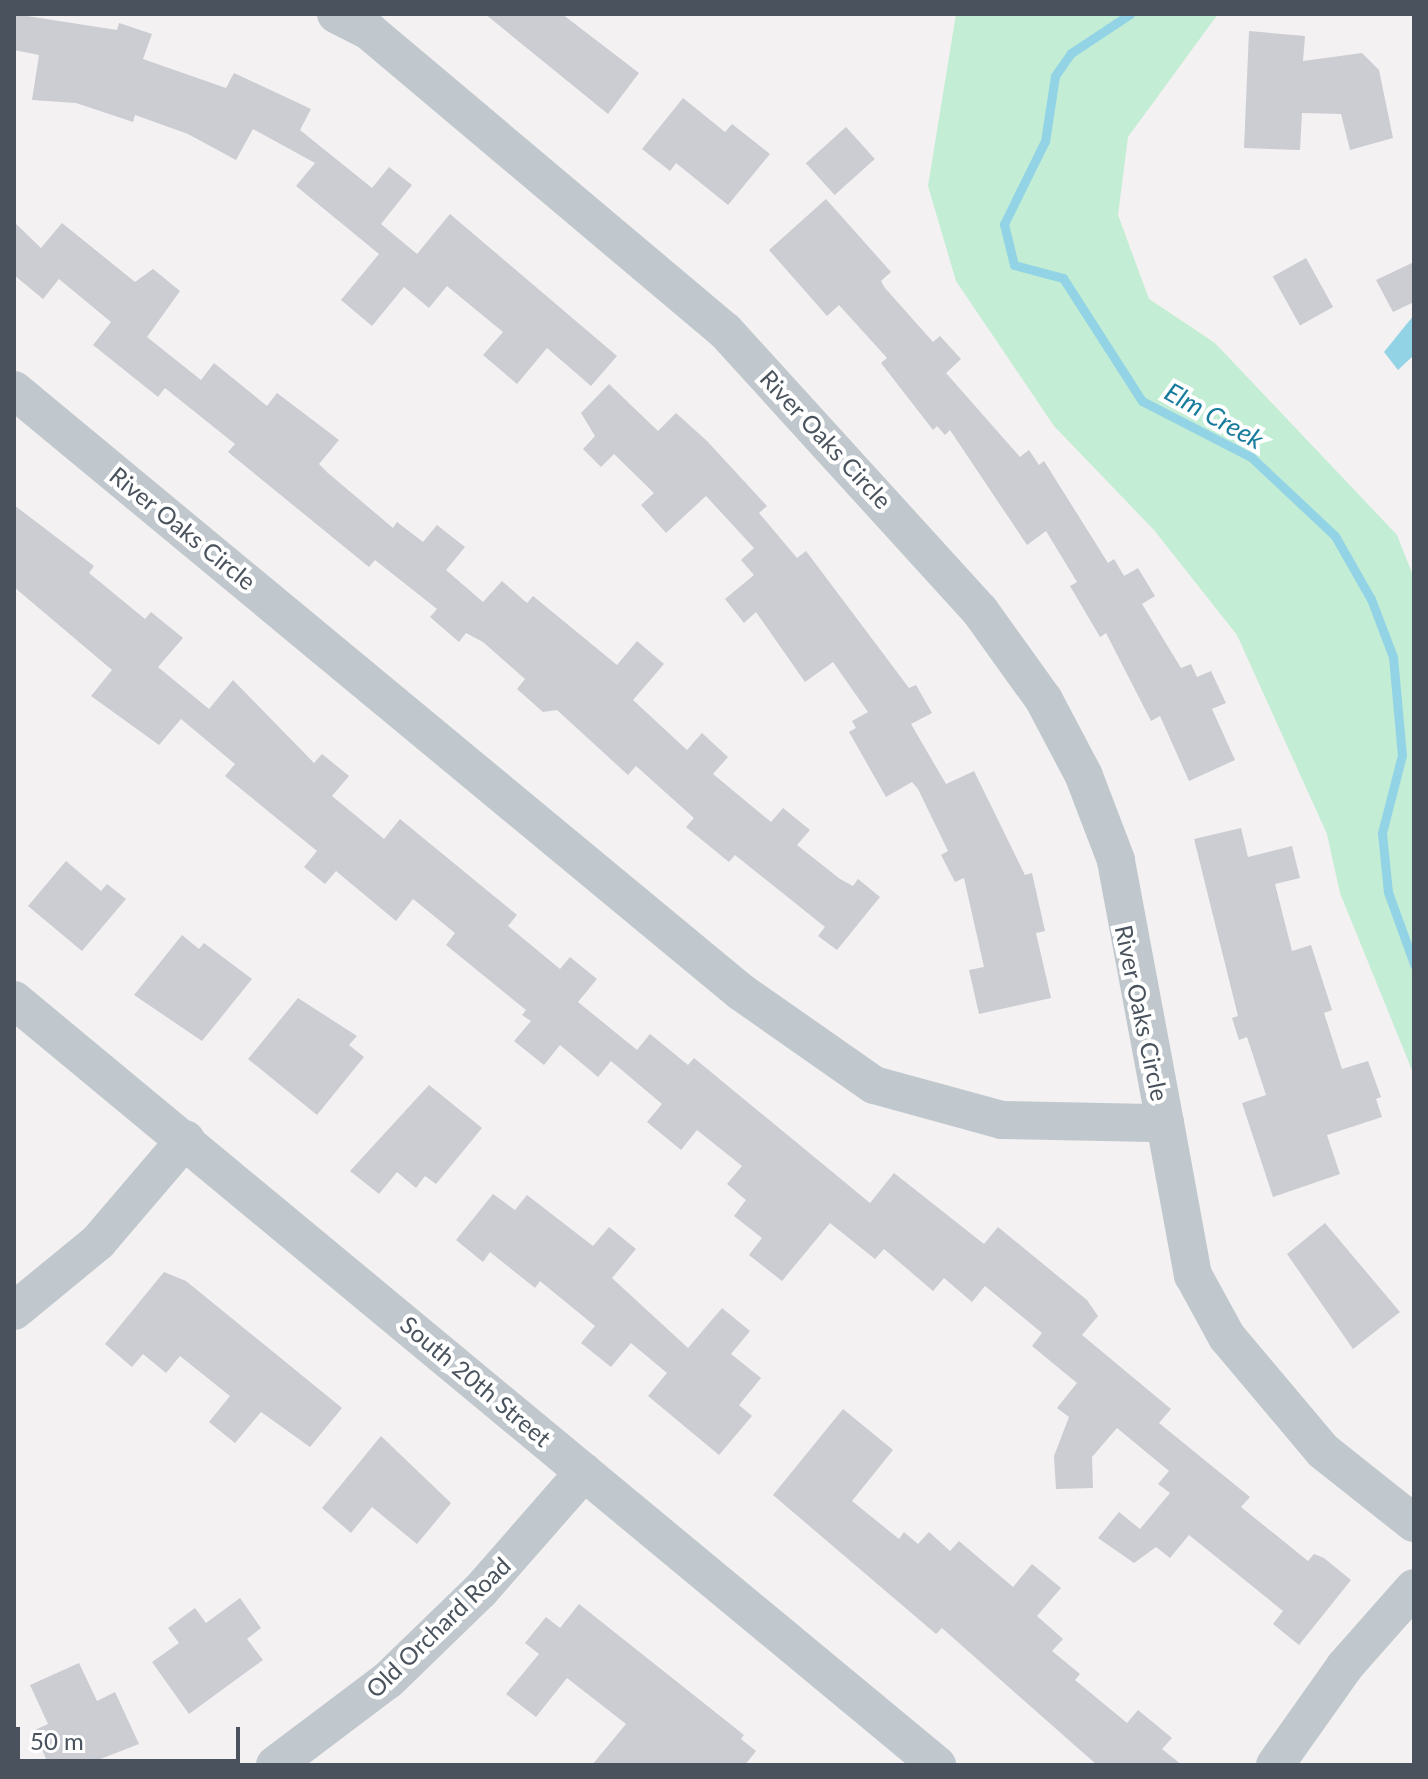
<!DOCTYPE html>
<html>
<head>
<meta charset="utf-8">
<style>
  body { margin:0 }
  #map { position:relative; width:1428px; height:1779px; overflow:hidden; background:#f3f1f1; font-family:Lato,sans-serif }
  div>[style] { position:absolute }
  .green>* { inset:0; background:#c3edd4 }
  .water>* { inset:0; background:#93d3e6 }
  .stream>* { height:9px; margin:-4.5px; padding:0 4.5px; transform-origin:4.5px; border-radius:4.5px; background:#93d3e6 }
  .building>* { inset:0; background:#cbcdd3; transform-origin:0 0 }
  .minor>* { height:38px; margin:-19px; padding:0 19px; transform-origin:19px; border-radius:19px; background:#c0c8ce }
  span { translate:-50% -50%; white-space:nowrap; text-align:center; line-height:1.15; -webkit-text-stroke:8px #fff; paint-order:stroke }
  .street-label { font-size:24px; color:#4a535d }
  .water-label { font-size:26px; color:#177c9c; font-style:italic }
  .frame { position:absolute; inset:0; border:16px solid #4a535d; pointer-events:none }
  .scale { position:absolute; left:16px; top:1727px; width:224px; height:36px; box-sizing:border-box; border:4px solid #4a535d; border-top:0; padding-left:10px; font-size:24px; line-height:28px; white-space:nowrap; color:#4a535d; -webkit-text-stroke:6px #fff; paint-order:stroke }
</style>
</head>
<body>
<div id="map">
  <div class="green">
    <i style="clip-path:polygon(956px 14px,1218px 14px,1128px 137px,1118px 215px,1149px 299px,1215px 343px,1397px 535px,1414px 578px,1414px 1075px,1340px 893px,1327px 834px,1237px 635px,1154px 530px,1054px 426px,956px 281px,928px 186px)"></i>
  </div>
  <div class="water">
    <i style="clip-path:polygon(1414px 315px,1414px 355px,1398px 370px,1384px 352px)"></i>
  </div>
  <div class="stream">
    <i style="left:1130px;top:14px;width:71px;rotate:146.5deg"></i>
    <i style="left:1071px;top:53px;width:28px;rotate:125deg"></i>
    <i style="left:1055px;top:76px;width:66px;rotate:98.7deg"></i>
    <i style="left:1045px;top:141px;width:93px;rotate:116.3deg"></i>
    <i style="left:1004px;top:224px;width:42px;rotate:76.3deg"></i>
    <i style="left:1014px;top:265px;width:51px;rotate:14.9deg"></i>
    <i style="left:1063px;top:278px;width:146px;rotate:57.3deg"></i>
    <i style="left:1142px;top:401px;width:123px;rotate:27.2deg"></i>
    <i style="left:1251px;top:457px;width:115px;rotate:43.2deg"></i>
    <i style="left:1335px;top:536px;width:73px;rotate:60.3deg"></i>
    <i style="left:1371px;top:599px;width:62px;rotate:69.2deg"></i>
    <i style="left:1393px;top:657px;width:98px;rotate:84.8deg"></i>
    <i style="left:1402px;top:755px;width:81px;rotate:104.4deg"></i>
    <i style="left:1382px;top:833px;width:59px;rotate:84.2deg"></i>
    <i style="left:1388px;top:892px;width:77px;rotate:70.1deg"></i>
  </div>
  <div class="building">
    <i style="clip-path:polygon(14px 14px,117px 30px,119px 23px,152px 34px,143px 59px,226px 88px,234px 73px,311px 109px,300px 130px,372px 188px,389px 167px,412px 185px,381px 224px,417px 254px,450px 214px,617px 356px,591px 386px,547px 348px,517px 384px,483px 355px,503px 332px,447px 286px,429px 308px,404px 287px,372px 326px,341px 300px,379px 254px,296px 186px,315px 163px,253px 129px,236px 160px,188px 134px,135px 115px,133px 122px,76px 103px,32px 100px,39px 55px,14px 50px)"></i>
    <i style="clip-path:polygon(485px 14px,562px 14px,639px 73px,608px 114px)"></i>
    <i style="clip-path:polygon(1249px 31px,1305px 36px,1303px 61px,1362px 53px,1379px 70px,1393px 138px,1350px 150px,1341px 114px,1302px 113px,1300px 150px,1244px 148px)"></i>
    <i style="clip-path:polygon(683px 98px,725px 132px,732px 124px,770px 154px,728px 205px,676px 163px,670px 171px,642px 149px)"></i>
    <i style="left:846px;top:127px;width:43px;height:54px;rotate:48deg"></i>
    <i style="clip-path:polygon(826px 199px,891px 272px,881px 281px,885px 288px,933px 342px,940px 336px,961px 359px,946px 373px,1020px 457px,1029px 450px,1039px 465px,1044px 461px,1108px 563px,1114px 559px,1124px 576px,1138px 568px,1155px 596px,1142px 604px,1181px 668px,1191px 664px,1197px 677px,1211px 671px,1226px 703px,1212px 709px,1235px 760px,1189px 781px,1160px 716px,1151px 721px,1106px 633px,1100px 637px,1070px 586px,1077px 582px,1046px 531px,1027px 545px,950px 430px,945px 435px,937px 426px,933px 430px,881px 363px,887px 358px,839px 305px,827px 316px,769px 250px)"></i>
    <i style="clip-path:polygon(14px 222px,41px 248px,62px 223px,135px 282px,153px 269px,180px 291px,147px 337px,201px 380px,214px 363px,267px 406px,277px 393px,310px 418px,339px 440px,319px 464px,328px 473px,393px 528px,397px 522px,423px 542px,437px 525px,465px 547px,446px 570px,483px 602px,502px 581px,527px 603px,533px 596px,617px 665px,637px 641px,664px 664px,633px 700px,687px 750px,702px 733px,728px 757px,713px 774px,771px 822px,783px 808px,810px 830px,797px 845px,840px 879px,853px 886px,858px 879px,880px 897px,837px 950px,818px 936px,825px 927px,735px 855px,729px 862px,686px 827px,694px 818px,636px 766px,628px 775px,557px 710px,543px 712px,517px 689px,525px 679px,483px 642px,466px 633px,459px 642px,430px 617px,437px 609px,375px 560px,369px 567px,228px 452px,235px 444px,165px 388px,158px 397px,93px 345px,111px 322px,59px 279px,43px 299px,14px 275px)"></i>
    <i style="left:1306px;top:258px;width:56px;height:38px;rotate:61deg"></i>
    <i style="clip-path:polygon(1414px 262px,1414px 302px,1393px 312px,1376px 280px)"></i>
    <i style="clip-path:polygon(609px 384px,658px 431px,676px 413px,707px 441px,767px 506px,759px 513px,797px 558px,806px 551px,909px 688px,916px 685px,932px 713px,911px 724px,946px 784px,974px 771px,1025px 875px,1032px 873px,1045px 931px,1036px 933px,1051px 998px,979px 1014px,969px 970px,984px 967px,964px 878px,955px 882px,941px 855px,948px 851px,918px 789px,912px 782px,886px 797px,849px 732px,856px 728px,852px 721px,868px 712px,833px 662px,805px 682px,756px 612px,744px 623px,725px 599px,754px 575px,741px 560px,754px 548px,706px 496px,666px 533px,641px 505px,654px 493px,614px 454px,601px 467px,583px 449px,595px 436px,581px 413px)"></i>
    <i style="clip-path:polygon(14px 505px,94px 566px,89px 573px,145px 619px,151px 612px,183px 638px,158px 667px,209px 709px,233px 680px,314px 763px,322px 754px,349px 776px,332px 796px,384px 839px,400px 819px,517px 915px,508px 926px,560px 969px,570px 957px,597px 979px,578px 1002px,637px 1050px,650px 1034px,688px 1065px,694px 1058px,870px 1203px,894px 1173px,984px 1244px,998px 1227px,1087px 1300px,1098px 1316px,1082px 1335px,1171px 1409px,1159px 1423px,1250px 1497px,1241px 1507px,1308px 1561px,1314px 1554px,1324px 1558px,1351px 1580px,1299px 1645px,1273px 1624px,1283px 1611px,1189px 1535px,1170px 1558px,1156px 1547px,1134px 1563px,1098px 1538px,1119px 1512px,1140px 1529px,1170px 1493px,1158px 1484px,1169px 1471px,1117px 1428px,1092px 1457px,1093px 1488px,1056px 1489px,1054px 1456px,1069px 1417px,1057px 1408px,1077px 1383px,1032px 1346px,1042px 1333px,985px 1286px,972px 1302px,944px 1278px,933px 1291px,884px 1249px,875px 1259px,830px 1223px,782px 1281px,749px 1255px,762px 1238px,734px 1216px,746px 1200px,727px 1184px,742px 1166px,697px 1130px,681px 1150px,647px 1122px,662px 1104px,611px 1061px,598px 1077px,560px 1045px,544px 1065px,514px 1041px,531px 1021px,522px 1015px,526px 1010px,446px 945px,455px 933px,413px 899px,396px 921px,336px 871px,325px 884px,304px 867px,317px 851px,225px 776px,235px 764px,181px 719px,159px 745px,91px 696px,112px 670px,14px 587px)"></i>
    <i style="clip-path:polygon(1241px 828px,1248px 857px,1292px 846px,1300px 878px,1275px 884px,1292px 951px,1311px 945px,1332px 1010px,1324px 1013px,1342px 1069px,1368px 1061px,1381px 1097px,1376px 1099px,1382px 1117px,1327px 1135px,1340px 1174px,1273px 1197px,1242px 1103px,1266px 1095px,1247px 1037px,1239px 1040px,1232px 1018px,1238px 1016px,1194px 839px)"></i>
    <i style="clip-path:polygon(66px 861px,101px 891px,107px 884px,126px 899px,82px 951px,28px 906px)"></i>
    <i style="clip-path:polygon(182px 935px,199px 949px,204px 943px,252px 979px,202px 1041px,134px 995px)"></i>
    <i style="clip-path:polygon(298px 998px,357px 1036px,349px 1045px,364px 1057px,317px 1115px,248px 1059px)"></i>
    <i style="clip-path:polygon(429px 1085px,482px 1128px,436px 1184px,425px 1176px,416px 1188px,397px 1172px,379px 1194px,350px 1171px)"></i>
    <i style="clip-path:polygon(493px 1194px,515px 1210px,527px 1195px,593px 1246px,609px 1227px,636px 1249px,612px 1278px,688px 1348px,722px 1308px,750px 1331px,731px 1354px,761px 1378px,739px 1405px,752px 1416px,719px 1455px,648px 1396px,667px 1373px,631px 1343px,611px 1367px,581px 1343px,595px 1326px,540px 1281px,535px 1288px,490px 1252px,483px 1262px,456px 1240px)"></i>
    <i style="clip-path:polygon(1325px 1223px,1400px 1312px,1353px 1349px,1287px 1254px)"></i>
    <i style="clip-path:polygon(164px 1272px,186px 1281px,342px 1408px,310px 1447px,261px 1412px,235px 1443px,209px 1422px,230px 1396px,180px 1356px,166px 1373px,143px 1354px,132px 1367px,105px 1344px)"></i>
    <i style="clip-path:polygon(843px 1409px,893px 1450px,852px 1501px,899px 1539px,904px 1532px,918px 1544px,929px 1532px,950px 1551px,959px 1541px,1013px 1587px,1032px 1564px,1061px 1588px,1037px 1616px,1063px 1639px,1052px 1651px,1080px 1674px,1075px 1680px,1127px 1723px,1138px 1710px,1172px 1738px,1162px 1749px,1182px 1765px,1097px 1765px,942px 1628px,936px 1634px,773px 1495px)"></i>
    <i style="clip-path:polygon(381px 1436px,451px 1503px,417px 1544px,372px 1507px,351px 1533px,322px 1508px)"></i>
    <i style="clip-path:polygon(240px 1598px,261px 1628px,247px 1639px,263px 1660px,189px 1714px,152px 1662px,179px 1643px,168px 1628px,195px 1608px,206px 1623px)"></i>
    <i style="clip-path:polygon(579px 1604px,744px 1735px,741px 1739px,756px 1751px,745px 1765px,592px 1765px,626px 1724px,567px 1678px,536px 1717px,506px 1694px,539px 1654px,525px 1643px,546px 1617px,560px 1628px)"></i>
    <i style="clip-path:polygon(79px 1663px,97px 1701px,115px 1692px,139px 1744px,85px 1765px,49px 1765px,33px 1731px,48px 1724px,30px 1685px)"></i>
  </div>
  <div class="minor">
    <i style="left:14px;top:390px;width:944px;rotate:39.63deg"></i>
    <i style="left:741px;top:992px;width:162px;rotate:35deg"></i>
    <i style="left:874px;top:1085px;width:133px;rotate:15.3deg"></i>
    <i style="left:1002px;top:1120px;width:163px;rotate:1.1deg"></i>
    <i style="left:1165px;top:1123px;width:268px;rotate:-100.6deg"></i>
    <i style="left:1116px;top:860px;width:90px;rotate:-110.9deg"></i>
    <i style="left:1084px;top:776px;width:86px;rotate:-117.8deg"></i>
    <i style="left:1044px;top:700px;width:110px;rotate:-125.7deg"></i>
    <i style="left:980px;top:611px;width:379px;rotate:-132.3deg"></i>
    <i style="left:725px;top:331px;width:466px;rotate:-139.9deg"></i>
    <i style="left:369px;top:31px;width:37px;rotate:-153deg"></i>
    <i style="left:14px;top:1000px;width:1199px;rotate:39.65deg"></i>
    <i style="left:1165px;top:1123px;width:155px;rotate:79.6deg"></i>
    <i style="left:1193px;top:1275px;width:71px;rotate:61.3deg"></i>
    <i style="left:1227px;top:1337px;width:149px;rotate:49.9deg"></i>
    <i style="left:1323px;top:1451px;width:116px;rotate:38.4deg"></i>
    <i style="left:14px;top:1311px;width:109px;rotate:-39.4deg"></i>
    <i style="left:98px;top:1242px;width:135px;rotate:-49.5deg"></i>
    <i style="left:275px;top:1765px;width:141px;rotate:-37deg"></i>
    <i style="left:388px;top:1680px;width:128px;rotate:-44.1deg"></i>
    <i style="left:480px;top:1591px;width:158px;rotate:-48.8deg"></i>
    <i style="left:1275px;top:1765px;width:121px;rotate:-54.7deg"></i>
    <i style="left:1345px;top:1666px;width:104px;rotate:-48.5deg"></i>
  </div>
  <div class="street-label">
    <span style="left:826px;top:439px;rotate:47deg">River Oaks Circle</span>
    <span style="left:183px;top:528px;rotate:39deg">River Oaks Circle</span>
    <span style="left:1142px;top:1013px;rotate:78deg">River Oaks Circle</span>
    <span style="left:476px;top:1381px;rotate:40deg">South 20th Street</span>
    <span style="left:438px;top:1627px;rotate:-44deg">Old Orchard Road</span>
  </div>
  <div class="water-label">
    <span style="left:1214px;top:416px;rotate:29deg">Elm Creek</span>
  </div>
  <div class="frame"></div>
  <div class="scale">50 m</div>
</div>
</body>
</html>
